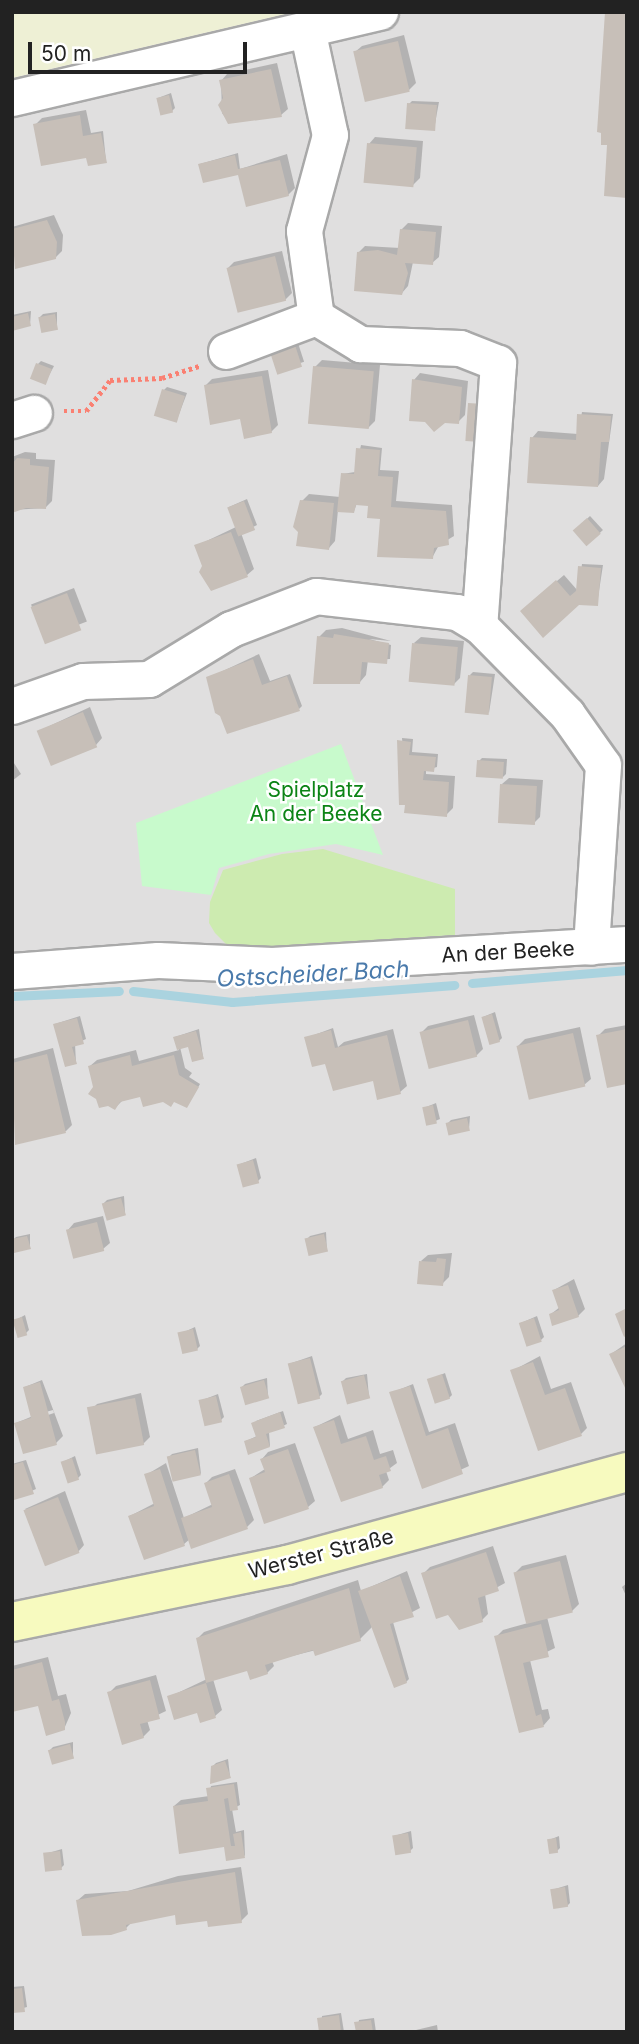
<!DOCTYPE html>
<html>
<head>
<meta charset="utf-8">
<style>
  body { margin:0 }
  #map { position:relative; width:639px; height:2044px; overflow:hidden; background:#f2efe9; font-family:Inter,sans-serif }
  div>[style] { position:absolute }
  .residential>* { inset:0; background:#e0dfdf }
  .farmland>* { inset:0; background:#eef0d5 }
  .grass>* { inset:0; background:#cdebb0 }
  .park>* { inset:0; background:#c8facc }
  .shadow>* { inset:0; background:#0003; transform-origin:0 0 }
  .stream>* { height:9px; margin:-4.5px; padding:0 4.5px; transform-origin:4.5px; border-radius:4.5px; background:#aad3df }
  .building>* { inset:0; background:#c7bfb8; transform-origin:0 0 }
  .path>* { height:4.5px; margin-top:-2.25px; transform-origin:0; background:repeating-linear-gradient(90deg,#fa8072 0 3.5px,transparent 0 7px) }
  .roads { filter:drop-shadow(2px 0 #a9a9a9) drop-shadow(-2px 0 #a9a9a9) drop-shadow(0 2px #a9a9a9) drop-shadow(0 -2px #a9a9a9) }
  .street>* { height:35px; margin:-17.5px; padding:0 17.5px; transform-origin:17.5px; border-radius:17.5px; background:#fff }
  .secondary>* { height:38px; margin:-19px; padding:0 19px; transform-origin:19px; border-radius:19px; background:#f7fabf }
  span { translate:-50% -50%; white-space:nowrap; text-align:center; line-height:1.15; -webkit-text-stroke:5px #fff; paint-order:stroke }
  .park-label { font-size:21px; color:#0c8416 }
  .street-label { font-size:21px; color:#222 }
  .water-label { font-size:23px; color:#4a7aab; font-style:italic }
  .frame { position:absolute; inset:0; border:14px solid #222; pointer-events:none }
  .scale { position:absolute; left:28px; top:42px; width:219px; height:32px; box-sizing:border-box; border:4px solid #222; border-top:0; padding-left:9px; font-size:21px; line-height:24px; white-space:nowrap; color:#222; -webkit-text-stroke:5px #fff; paint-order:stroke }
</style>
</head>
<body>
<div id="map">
  <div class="residential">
    <i style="clip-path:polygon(295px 12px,627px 12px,627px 2032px,12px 2032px,12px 78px)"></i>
  </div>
  <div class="farmland">
    <i style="clip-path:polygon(12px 12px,295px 12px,12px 78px)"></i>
  </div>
  <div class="grass">
    <i style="clip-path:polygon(323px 849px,455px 889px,455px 935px,231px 949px,215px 933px,209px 923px,210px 902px,223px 870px,282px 854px)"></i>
  </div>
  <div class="park">
    <i style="clip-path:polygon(341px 744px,383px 855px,336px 844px,269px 854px,219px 868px,211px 895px,142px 886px,136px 823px)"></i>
  </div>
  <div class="shadow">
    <i style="clip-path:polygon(404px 35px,416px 83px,409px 90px,355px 52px,362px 46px)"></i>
    <i style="clip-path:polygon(277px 63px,288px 109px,281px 115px,229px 122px,222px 113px,221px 81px,227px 74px)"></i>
    <i style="clip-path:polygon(171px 93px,175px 108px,172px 111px,158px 98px)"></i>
    <i style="clip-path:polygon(412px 101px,439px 102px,434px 129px,409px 104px)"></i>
    <i style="clip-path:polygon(86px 110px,91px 133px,103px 131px,106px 161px,35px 125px,42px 118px)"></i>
    <i style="clip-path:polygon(375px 137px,423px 141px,420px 178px,413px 185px,369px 144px)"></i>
    <i style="clip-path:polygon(238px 153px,240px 169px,287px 154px,295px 188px,288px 195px,239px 173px,200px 164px)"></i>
    <i style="clip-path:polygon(54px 215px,63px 235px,62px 251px,55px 258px,17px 267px,12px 227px)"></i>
    <i style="clip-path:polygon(408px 223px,442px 226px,439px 257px,432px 263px,413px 262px,408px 286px,402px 293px,358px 253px,365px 246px,400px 248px,401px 230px)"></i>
    <i style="clip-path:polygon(282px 251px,292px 293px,285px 300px,228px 268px,234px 262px)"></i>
    <i style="clip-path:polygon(31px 311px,30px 325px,12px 329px,12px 315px)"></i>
    <i style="clip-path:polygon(57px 312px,57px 329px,40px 317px,43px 314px)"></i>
    <i style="left:297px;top:340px;width:23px;height:28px;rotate:72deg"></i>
    <i style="clip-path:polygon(322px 360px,380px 365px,375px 421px,368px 428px,315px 367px)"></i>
    <i style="clip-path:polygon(41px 361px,54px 366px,45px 383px,38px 364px)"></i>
    <i style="clip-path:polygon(268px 370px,278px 425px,271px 432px,242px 417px,205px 386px,212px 379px)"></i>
    <i style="clip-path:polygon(420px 373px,468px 381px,465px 415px,458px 422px,414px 380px)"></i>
    <i style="clip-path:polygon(167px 387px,187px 393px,176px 422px,164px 390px)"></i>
    <i style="clip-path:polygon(582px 412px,613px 414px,604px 479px,598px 486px,532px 438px,538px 431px,578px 434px)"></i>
    <i style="clip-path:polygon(361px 445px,382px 448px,380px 470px,399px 471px,396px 501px,452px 505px,454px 536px,439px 545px,432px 558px,370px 504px,357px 503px,354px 511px,338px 510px,335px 541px,329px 548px,302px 501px,309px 494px,340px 497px,342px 474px,355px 472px)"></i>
    <i style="clip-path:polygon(25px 452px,36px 453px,36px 459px,55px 460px,52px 501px,45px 508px,12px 510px,12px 457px)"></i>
    <i style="clip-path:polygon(247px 499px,257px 525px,241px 533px,254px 569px,247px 575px,204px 566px,196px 546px,236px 527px,229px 507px)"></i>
    <i style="left:590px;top:516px;width:19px;height:21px;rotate:47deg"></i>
    <i style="clip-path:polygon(582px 564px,603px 565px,597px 604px,529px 605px,564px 575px,578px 591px)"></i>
    <i style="left:74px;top:588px;width:36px;height:46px;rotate:69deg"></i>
    <i style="clip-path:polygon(342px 628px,391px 641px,369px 639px,391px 645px,390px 659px,368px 660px,366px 675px,360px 682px,319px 637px,326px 630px)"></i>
    <i style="clip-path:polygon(421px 637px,464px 641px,460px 678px,453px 685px,414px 643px)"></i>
    <i style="clip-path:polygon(259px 654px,270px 681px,290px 674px,302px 706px,299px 709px,208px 678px)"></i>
    <i style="clip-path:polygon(473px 672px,495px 674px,489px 713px,470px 675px)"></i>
    <i style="clip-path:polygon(90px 707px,102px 738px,96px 745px,39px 731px)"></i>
    <i style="clip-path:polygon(402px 738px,413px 739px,412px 752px,438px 754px,437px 767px,426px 770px,426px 774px,455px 776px,453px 808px,446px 815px,407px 803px)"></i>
    <i style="clip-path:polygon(482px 758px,507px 759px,506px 774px,503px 777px,479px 761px)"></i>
    <i style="clip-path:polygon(12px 760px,21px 774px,12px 781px)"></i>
    <i style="clip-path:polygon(509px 778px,543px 780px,540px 817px,533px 824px,502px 784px)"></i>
    <i style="clip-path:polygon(495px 1012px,502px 1038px,499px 1041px,483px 1017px)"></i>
    <i style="clip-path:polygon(474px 1015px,483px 1049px,476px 1056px,421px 1033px,428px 1026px)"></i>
    <i style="clip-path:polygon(80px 1016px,86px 1039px,75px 1044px,76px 1063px,55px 1024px)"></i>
    <i style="clip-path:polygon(627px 1025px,627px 1082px,598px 1036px,605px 1029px)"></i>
    <i style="clip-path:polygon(580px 1027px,591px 1079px,584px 1085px,518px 1046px,525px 1039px)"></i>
    <i style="clip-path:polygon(333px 1028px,338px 1047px,344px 1042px,393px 1029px,407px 1086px,400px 1092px,331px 1060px,306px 1038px)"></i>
    <i style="clip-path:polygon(199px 1029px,203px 1057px,189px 1045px,180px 1047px,185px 1068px,192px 1073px,189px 1077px,200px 1084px,189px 1103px,142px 1095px,123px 1100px,115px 1108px,95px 1087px,90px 1066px,97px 1060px,136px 1050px,139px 1061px,179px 1050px,175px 1037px)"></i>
    <i style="clip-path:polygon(53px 1048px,72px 1125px,66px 1131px,16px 1143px,12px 1055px,13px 1059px)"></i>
    <i style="clip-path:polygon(436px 1103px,440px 1119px,428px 1124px,424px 1108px)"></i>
    <i style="clip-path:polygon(470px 1116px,469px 1129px,448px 1123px,451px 1120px)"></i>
    <i style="clip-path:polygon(256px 1158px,261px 1178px,258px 1181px,238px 1165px)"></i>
    <i style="clip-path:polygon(124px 1196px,125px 1213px,104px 1203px,107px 1200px)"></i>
    <i style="clip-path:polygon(103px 1216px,110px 1243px,103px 1249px,68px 1230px,74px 1223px)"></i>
    <i style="clip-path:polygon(326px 1232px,327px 1251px,307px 1239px,310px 1236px)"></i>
    <i style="clip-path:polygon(30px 1234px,30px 1247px,13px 1240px,16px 1237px)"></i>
    <i style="clip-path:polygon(452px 1253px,449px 1277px,442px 1284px,421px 1261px,428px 1255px)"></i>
    <i style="clip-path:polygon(574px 1279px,585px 1309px,578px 1316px,551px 1314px,560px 1307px,554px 1290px)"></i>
    <i style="clip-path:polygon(25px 1315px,29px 1330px,26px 1333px,14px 1321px)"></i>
    <i style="clip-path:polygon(537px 1316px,544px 1337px,541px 1340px,521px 1323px)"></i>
    <i style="clip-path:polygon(195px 1327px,200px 1346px,197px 1349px,180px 1334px)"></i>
    <i style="clip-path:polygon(627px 1343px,627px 1388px,611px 1354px)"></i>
    <i style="clip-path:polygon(312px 1356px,322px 1394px,319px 1397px,289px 1364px)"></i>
    <i style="clip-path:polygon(540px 1356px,551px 1389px,571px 1382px,587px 1428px,581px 1434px,512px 1371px)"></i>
    <i style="clip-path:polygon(445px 1373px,452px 1395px,449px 1398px,429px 1380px)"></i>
    <i style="clip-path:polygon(367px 1374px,369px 1397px,343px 1381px,346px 1378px)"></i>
    <i style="clip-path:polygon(267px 1378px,268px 1397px,242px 1387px,245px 1384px)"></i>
    <i style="clip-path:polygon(evenodd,42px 1380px,63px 1436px,56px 1443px,16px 1423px,33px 1416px,25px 1387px,42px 1380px,53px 1410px,54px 1413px,39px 1418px,39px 1414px,53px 1410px)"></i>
    <i style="clip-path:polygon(413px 1384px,429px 1432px,455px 1423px,469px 1466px,423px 1487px,391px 1393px)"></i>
    <i style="clip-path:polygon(141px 1393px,150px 1437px,143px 1444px,90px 1411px,97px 1404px)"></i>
    <i style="clip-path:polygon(218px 1394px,224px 1417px,221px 1420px,200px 1401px)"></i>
    <i style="clip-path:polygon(283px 1411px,287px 1424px,269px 1432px,270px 1446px,246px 1441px,257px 1436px,256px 1421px)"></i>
    <i style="clip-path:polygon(340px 1415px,348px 1439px,373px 1430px,380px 1454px,393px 1450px,397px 1463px,386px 1471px,389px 1480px,382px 1487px,315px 1427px)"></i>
    <i style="clip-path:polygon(295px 1443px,315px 1501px,308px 1507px,265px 1522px,251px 1478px,265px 1469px,262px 1459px,268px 1452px)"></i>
    <i style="clip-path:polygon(198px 1448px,201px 1474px,169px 1457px,172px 1454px)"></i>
    <i style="clip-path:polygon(75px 1456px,81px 1475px,78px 1478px,63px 1462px)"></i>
    <i style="clip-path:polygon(26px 1460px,36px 1489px,15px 1498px,12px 1464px)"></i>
    <i style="clip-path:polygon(166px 1463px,184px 1518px,213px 1504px,206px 1483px,212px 1477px,235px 1469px,254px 1520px,247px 1527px,190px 1539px,184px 1544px,130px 1516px,155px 1503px,146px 1475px)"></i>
    <i style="clip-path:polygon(65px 1491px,84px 1545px,78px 1552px,25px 1509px)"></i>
    <i style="clip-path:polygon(493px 1546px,505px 1583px,485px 1594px,488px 1614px,482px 1620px,423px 1574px,430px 1567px)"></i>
    <i style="clip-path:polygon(566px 1555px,579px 1604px,572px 1611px,547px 1617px,555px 1648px,530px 1660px,542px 1710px,548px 1709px,550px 1718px,544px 1725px,521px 1731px,496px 1637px,503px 1630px,528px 1623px,515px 1573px,522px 1566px)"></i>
    <i style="clip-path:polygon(407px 1571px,420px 1608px,393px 1622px,409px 1679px,406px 1682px,372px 1627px,360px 1639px,272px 1661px,274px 1666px,267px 1673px,248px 1668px,213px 1679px,222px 1710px,215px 1716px,169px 1697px,207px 1679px,197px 1639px,204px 1632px,358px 1580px,361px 1591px)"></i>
    <i style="clip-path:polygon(627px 1583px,627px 1598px,622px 1587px)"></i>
    <i style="clip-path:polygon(48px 1657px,58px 1696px,66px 1694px,71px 1713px,64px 1729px,40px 1704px,12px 1710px,12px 1666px)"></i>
    <i style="clip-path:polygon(156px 1675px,166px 1711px,147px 1720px,150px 1730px,143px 1737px,109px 1693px,116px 1686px)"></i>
    <i style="clip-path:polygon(73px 1742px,73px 1757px,50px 1750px,53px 1747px)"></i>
    <i style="clip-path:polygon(228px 1759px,230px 1776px,212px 1767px,216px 1763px)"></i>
    <i style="clip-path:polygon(237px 1782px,240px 1805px,232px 1809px,236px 1832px,244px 1830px,245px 1856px,174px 1806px,181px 1800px,209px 1796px,211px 1786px)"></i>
    <i style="clip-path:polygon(411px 1831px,413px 1848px,410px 1851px,394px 1836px)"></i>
    <i style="clip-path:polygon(559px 1836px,560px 1848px,557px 1851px,549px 1840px)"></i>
    <i style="clip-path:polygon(62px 1849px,64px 1865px,61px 1868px,45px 1854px)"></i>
    <i style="clip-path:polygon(241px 1867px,248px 1914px,241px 1921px,176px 1913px,132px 1922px,126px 1928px,78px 1900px,85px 1894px,128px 1891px,178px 1876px)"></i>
    <i style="clip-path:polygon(568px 1885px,570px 1903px,567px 1906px,552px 1890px)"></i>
    <i style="clip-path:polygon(24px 1986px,27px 2007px,12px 2011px,12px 1987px)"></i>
    <i style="clip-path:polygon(341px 2013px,344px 2032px,321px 2032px,322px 2016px)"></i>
    <i style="clip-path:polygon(374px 2018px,376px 2032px,357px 2032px,359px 2020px)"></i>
    <i style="clip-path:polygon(437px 2025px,438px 2032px,414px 2032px,416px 2030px)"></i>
  </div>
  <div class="stream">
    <i style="left:472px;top:983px;width:156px;rotate:-4.8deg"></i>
    <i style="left:133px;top:991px;width:100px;rotate:6.3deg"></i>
    <i style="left:232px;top:1002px;width:223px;rotate:-4.4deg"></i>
    <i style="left:12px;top:996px;width:107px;rotate:-2.7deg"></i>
  </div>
  <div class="building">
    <i style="clip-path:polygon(605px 12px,627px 12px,627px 198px,604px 196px,607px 145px,601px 145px,601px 133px,597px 132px)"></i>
    <i style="left:398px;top:41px;width:52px;height:46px;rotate:77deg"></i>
    <i style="clip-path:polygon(271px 69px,282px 117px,228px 124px,218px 105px,223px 98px,219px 80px)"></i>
    <i style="left:169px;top:95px;width:18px;height:13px;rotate:77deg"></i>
    <i style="left:407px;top:103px;width:30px;height:26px;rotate:4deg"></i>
    <i style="clip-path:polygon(80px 115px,83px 136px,101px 133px,107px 163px,88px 166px,86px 158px,41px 166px,33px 124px)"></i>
    <i style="left:367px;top:143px;width:50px;height:40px;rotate:5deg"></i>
    <i style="clip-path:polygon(235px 155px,238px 169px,280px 160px,289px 196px,246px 207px,238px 175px,203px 183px,198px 164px)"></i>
    <i style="clip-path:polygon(47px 220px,57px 242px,56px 259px,15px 269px,12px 229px)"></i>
    <i style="clip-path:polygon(400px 229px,436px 232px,433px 265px,405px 263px,408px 273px,402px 295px,354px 291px,357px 252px,378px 250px,397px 255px)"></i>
    <i style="left:275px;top:256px;width:46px;height:50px;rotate:76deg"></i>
    <i style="clip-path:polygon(28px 313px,31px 326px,12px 331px,12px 317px)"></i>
    <i style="left:55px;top:314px;width:16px;height:17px;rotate:79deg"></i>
    <i style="left:294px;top:342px;width:26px;height:26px;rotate:72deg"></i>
    <i style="left:36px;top:363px;width:17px;height:17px;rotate:21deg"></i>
    <i style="left:313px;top:366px;width:61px;height:58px;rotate:5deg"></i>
    <i style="clip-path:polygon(262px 376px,272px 433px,244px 439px,240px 419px,210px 425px,204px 385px)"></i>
    <i style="clip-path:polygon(412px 379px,462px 387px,459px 424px,445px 423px,434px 432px,425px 422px,409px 421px)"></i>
    <i style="left:162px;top:389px;width:24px;height:28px;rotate:17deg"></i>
    <i style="left:468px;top:403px;width:16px;height:38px;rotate:4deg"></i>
    <i style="clip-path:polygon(577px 414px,611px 416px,609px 442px,601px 442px,598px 487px,527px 483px,530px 437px,576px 440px)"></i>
    <i style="clip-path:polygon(356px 448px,380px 450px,378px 476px,393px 477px,391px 507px,446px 511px,449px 545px,434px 548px,433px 559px,377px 557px,380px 519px,367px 518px,368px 506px,356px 505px,354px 513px,337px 512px,341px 473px,354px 474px)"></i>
    <i style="clip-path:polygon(17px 458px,30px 459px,30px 465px,49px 467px,46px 509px,26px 508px,12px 513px,12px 464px)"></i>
    <i style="clip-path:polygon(300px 500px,334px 503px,329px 550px,296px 546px,298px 532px,293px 527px)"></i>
    <i style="left:244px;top:501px;width:31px;height:18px;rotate:69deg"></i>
    <i style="left:587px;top:518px;width:21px;height:19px;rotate:49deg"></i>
    <i style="clip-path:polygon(231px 532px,248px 577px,211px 591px,199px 572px,202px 566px,194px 545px)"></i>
    <i style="clip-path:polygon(578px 566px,601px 568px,598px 606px,579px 605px,543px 638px,520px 611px,556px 580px,570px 596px,576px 591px)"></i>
    <i style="left:67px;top:593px;width:40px;height:39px;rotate:69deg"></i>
    <i style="clip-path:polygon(334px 634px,389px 643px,387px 664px,362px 662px,360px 684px,313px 684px,317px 636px,333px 638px)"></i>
    <i style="left:412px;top:643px;width:46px;height:39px;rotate:5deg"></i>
    <i style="clip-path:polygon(253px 659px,262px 685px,287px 676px,300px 711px,227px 734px,220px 716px,215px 713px,206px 677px)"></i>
    <i style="left:468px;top:675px;width:24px;height:38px;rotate:5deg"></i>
    <i style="left:83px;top:712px;width:38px;height:50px;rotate:68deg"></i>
    <i style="clip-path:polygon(397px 740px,411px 742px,409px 755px,436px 757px,434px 772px,424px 771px,423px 780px,449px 782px,447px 817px,404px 813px,405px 805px,399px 805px)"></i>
    <i style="left:477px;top:760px;width:27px;height:17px;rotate:4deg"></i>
    <i style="left:500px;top:784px;width:37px;height:39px;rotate:3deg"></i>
    <i style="left:492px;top:1014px;width:29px;height:11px;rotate:74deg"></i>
    <i style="clip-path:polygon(77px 1018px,84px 1044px,72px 1047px,77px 1064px,65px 1067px,53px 1024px)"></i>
    <i style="left:468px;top:1020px;width:38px;height:50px;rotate:76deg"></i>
    <i style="clip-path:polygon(627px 1029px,627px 1084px,607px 1088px,596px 1035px)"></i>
    <i style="clip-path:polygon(331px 1030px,335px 1048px,387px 1035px,401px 1094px,377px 1100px,373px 1081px,333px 1091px,325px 1064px,312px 1067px,304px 1037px)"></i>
    <i style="clip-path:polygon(196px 1031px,204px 1059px,192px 1062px,188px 1047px,177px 1050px,173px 1037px)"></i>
    <i style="left:573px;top:1033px;width:55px;height:58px;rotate:77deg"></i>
    <i style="clip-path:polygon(47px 1054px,66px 1133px,15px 1145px,12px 1063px)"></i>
    <i style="clip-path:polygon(130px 1055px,132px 1066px,174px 1055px,179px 1075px,199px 1087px,187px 1108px,174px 1102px,171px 1107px,163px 1102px,143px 1107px,140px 1097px,120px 1102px,115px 1110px,108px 1106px,99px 1108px,96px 1099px,88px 1094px,93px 1087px,88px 1066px)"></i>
    <i style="left:433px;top:1105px;width:19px;height:11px;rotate:78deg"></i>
    <i style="left:467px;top:1118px;width:13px;height:22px;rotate:77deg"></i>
    <i style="left:253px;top:1160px;width:24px;height:17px;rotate:75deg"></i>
    <i style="left:121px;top:1198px;width:18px;height:20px;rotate:74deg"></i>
    <i style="left:97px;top:1222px;width:30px;height:32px;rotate:76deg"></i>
    <i style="left:324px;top:1234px;width:18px;height:20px;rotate:77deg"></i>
    <i style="clip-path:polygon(27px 1236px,31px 1249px,14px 1253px,12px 1239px)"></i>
    <i style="clip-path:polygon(437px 1258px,446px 1259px,443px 1286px,417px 1284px,419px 1261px,436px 1262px)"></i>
    <i style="clip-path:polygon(568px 1285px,579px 1317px,552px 1326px,549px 1314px,559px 1310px,552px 1290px)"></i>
    <i style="clip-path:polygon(627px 1308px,627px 1335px,624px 1337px,615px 1314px)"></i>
    <i style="left:22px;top:1317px;width:19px;height:10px;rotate:74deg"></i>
    <i style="left:534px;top:1318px;width:25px;height:16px;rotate:72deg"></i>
    <i style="left:193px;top:1329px;width:22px;height:16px;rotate:77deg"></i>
    <i style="clip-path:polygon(627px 1346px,627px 1392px,609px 1354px)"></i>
    <i style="left:310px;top:1358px;width:42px;height:23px;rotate:76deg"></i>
    <i style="clip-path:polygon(533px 1362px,545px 1395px,565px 1388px,582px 1436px,538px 1451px,510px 1370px)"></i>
    <i style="left:442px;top:1374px;width:26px;height:16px;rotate:72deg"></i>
    <i style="left:364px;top:1375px;width:24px;height:24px;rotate:75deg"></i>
    <i style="left:264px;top:1380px;width:19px;height:25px;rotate:74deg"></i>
    <i style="clip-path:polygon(40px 1382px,57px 1445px,23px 1454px,14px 1423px,31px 1418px,23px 1387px)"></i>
    <i style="clip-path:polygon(410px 1386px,426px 1436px,448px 1428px,463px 1474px,422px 1489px,389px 1392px)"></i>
    <i style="left:216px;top:1396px;width:27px;height:18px;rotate:77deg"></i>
    <i style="left:135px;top:1398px;width:48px;height:49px;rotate:79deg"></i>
    <i style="clip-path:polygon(280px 1412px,285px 1428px,266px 1434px,270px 1447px,248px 1455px,244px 1441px,256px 1437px,251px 1423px)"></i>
    <i style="clip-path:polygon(334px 1420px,341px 1444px,366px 1436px,374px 1460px,386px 1456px,391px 1471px,379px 1475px,383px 1488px,341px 1502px,313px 1427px)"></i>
    <i style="clip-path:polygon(288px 1449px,309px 1509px,264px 1524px,249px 1478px,265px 1472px,260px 1459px)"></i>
    <i style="left:195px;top:1450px;width:26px;height:29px;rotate:77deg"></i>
    <i style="left:72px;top:1458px;width:23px;height:12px;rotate:72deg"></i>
    <i style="clip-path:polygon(23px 1462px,34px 1494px,14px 1500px,12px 1465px)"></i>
    <i style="clip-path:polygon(160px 1469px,185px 1546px,144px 1560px,128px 1516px,154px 1506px,144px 1474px)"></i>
    <i style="clip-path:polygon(229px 1474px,248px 1529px,191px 1549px,181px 1518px,212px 1507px,204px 1483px)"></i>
    <i style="left:58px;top:1497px;width:60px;height:37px;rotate:69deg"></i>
    <i style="clip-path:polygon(486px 1552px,499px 1591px,478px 1598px,483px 1622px,459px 1630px,448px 1615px,436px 1619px,421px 1573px)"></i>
    <i style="left:560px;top:1561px;width:53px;height:48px;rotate:76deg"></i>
    <i style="clip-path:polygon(400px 1576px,414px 1617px,390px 1624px,407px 1683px,394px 1688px,358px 1591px)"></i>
    <i style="clip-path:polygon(349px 1588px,361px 1641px,315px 1656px,313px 1650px,265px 1665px,268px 1674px,250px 1680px,247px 1671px,206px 1683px,216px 1718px,200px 1723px,197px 1713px,174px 1720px,167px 1696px,206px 1683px,196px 1638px)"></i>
    <i style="clip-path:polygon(541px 1624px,549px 1657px,523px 1663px,536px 1716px,541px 1714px,544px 1727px,519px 1733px,494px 1636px)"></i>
    <i style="clip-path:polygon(42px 1662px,52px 1701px,59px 1699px,65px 1722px,65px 1730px,46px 1736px,38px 1706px,12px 1712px,12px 1670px)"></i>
    <i style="clip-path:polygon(150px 1680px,160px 1719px,140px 1724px,144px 1738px,122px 1745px,107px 1692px)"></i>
    <i style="left:70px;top:1744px;width:15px;height:23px;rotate:74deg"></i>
    <i style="clip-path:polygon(225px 1761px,231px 1778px,210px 1784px,211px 1766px)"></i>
    <i style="clip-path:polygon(234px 1784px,238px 1810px,230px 1811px,228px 1798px,224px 1799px,231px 1846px,235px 1846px,233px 1834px,241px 1832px,245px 1858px,226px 1861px,224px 1847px,179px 1854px,173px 1806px,208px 1801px,206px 1788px)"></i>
    <i style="left:408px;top:1833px;width:20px;height:16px;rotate:81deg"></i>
    <i style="left:556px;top:1838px;width:15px;height:9px;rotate:82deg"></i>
    <i style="left:60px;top:1851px;width:19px;height:17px;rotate:84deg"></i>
    <i style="clip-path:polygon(235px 1872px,242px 1923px,208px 1927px,207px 1921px,176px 1925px,175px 1915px,126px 1925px,127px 1930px,111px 1935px,82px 1936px,76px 1900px)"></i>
    <i style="left:565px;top:1887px;width:20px;height:15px;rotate:81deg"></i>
    <i style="clip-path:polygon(22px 1988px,25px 2012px,12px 2013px,12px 1989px)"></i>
    <i style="clip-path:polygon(339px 2015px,341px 2032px,319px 2032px,317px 2018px)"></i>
    <i style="clip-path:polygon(371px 2020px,373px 2032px,356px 2032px,354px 2022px)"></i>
  </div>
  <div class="path">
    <i style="left:64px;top:411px;width:22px"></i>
    <i style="left:86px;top:411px;width:39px;rotate:-52deg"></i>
    <i style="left:110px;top:380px;width:52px;rotate:-2.2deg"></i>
    <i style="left:162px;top:378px;width:40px;rotate:-18deg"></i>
  </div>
  <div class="roads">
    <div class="street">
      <i style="left:307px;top:29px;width:108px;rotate:77.8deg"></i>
      <i style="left:330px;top:135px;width:99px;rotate:105.2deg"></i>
      <i style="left:304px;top:231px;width:87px;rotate:82.1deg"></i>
      <i style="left:316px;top:317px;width:52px;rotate:31.5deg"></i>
      <i style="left:360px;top:344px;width:100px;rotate:2.3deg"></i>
      <i style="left:460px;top:348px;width:41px;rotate:21.5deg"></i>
      <i style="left:498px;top:363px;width:263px;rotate:94.1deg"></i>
      <i style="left:479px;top:625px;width:125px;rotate:45.3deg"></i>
      <i style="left:567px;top:714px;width:62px;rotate:54.8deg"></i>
      <i style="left:603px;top:765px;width:182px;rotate:93.8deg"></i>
      <i style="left:12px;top:98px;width:378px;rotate:-13.2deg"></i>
      <i style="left:226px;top:351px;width:96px;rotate:-20.7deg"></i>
      <i style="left:12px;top:420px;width:23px;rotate:-18deg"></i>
      <i style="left:12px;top:706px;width:75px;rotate:-19.4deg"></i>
      <i style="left:83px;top:681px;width:66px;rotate:-1.7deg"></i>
      <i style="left:149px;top:679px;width:96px;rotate:-31.4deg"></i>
      <i style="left:231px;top:629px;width:91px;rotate:-21.2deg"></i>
      <i style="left:316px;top:596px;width:142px;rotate:6.5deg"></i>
      <i style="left:457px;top:612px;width:26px;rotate:31deg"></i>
      <i style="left:12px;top:971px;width:146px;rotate:-4.3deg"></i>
      <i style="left:158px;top:960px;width:114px;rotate:2.5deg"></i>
      <i style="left:272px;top:965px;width:356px;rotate:-3.4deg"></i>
    </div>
    <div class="secondary">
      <i style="left:12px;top:1622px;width:281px;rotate:-11.7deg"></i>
      <i style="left:287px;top:1565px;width:352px;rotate:-15.3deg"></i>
    </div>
  </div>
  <div class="park-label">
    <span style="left:316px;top:802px">Spielplatz<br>An der Beeke</span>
  </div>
  <div class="street-label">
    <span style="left:508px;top:952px;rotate:-3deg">An der Beeke</span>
    <span style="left:321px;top:1554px;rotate:-14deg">Werster Straße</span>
  </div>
  <div class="water-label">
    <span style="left:313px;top:974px;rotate:-3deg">Ostscheider Bach</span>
  </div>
  <div class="frame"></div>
  <div class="scale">50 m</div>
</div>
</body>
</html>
